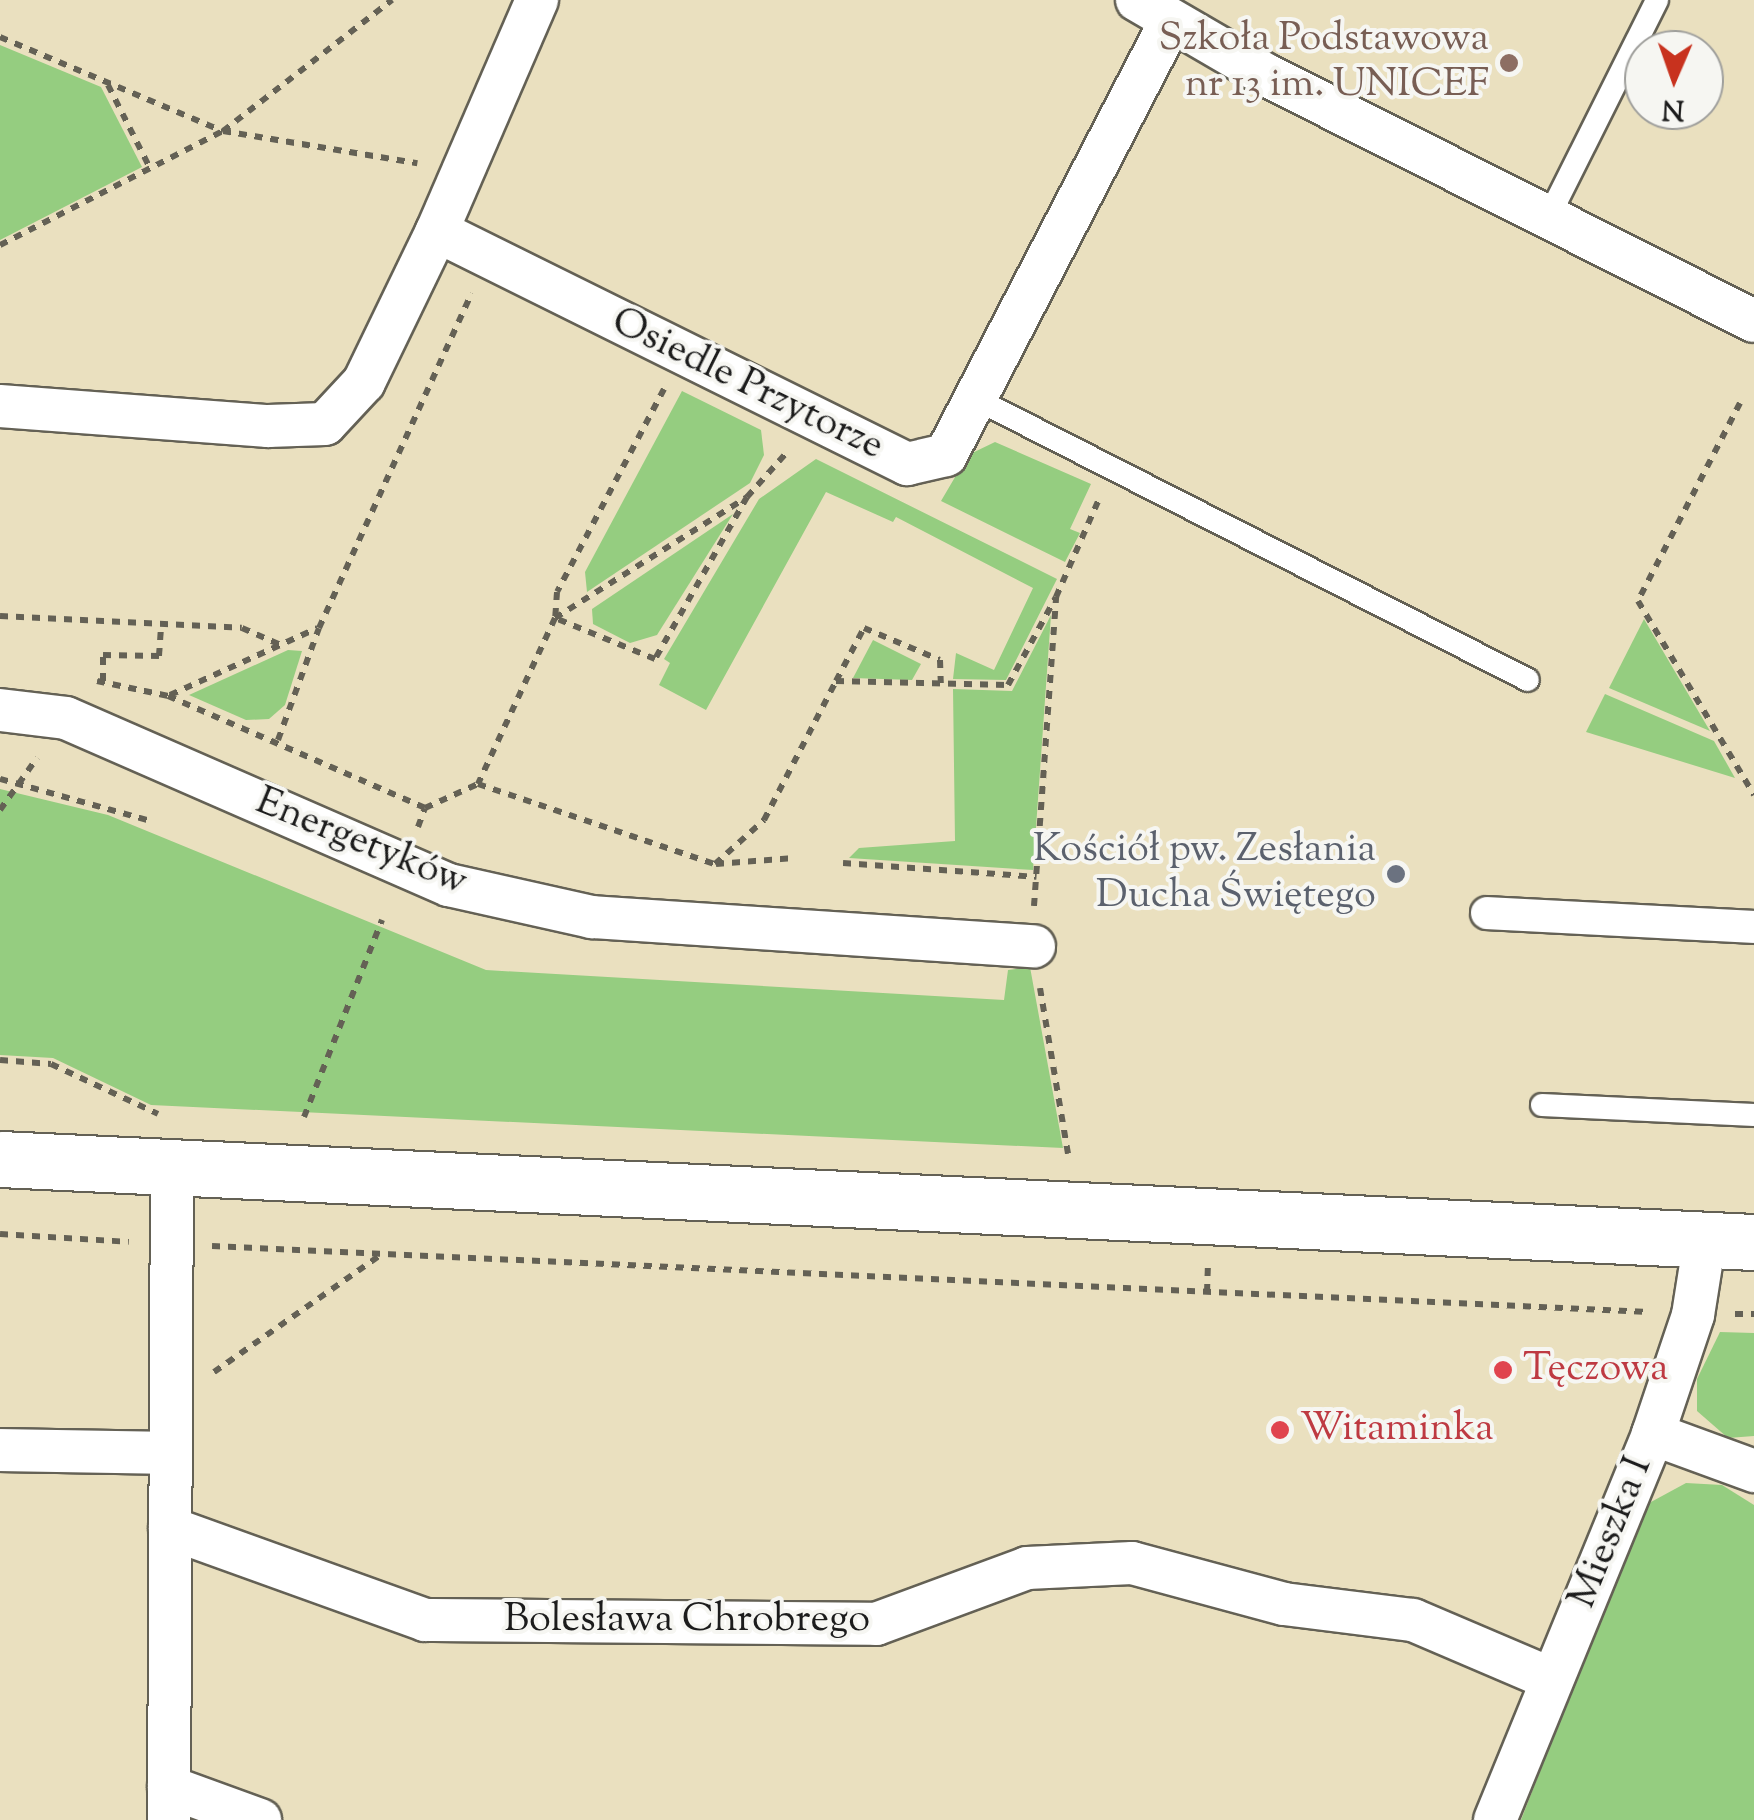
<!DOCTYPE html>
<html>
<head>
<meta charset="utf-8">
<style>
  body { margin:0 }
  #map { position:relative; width:1754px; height:1820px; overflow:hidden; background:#eae0bf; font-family:"Sorts Mill Goudy",serif }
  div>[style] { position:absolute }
  .green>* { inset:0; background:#95cd80 }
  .path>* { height:6px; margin-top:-3px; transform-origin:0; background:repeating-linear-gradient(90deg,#646155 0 8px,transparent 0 16px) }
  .roads { filter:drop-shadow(2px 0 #646155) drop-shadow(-2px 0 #646155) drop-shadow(0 2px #646155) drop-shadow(0 -2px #646155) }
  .service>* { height:22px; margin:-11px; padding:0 11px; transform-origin:11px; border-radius:11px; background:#fff }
  .pedestrian>* { height:32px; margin:-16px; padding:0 16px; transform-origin:16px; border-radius:16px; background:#fff }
  .minor>* { height:42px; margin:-21px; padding:0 21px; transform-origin:21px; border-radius:21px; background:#fff }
  .tertiary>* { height:55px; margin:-27.5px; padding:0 27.5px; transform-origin:27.5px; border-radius:27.5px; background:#fff }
  .dots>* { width:28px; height:28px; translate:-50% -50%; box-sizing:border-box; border:5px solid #f6f6f2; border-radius:50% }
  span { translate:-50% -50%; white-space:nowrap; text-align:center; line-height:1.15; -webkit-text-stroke:8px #f6f6f2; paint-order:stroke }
  .education-label { font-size:40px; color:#785e54 }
  .right { translate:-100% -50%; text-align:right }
  .street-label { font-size:40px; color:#1c1c1c }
  .worship-label { font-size:40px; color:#5b616d }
  .health-label { font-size:40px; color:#be3a42 }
  .left { translate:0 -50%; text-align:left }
  .north { position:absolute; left:1624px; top:30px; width:100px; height:100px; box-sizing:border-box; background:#f6f6f2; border:2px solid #9f9f9c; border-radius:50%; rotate:182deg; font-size:28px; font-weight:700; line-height:40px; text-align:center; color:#1c1c1c }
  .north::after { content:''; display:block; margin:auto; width:35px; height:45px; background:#c8321e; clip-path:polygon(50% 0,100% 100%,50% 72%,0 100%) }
</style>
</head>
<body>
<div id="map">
  <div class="green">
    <i style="clip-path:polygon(0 45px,101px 87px,142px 167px,0 240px)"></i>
    <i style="clip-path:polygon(682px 391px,761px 430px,764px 455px,750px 483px,587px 592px,585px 572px)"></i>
    <i style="clip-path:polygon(995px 442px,1091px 484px,1070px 529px,1080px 533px,1065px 562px,941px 501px,968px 455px)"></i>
    <i style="clip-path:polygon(816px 459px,1057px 579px,1006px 680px,953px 679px,956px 653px,994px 670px,1033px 588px,896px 517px,893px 522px,826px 492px,706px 710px,659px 685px,670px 663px,664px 659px,759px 499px)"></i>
    <i style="clip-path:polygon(733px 514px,657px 635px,630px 643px,593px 624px,592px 609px)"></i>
    <i style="clip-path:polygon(1051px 615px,1033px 870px,849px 858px,859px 848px,955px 841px,953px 689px,1012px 691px)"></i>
    <i style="clip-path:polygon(1644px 619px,1710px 731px,1609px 688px)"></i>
    <i style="clip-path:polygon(873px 640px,921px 664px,912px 680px,853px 678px)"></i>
    <i style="clip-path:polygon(288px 650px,302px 651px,285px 705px,269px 719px,246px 720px,189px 695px)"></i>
    <i style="clip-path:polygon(1605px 694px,1714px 741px,1735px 778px,1586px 732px)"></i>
    <i style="clip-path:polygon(0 789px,108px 815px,486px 970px,1004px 1000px,1008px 970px,1030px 967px,1063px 1148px,151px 1105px,53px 1058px,0 1055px)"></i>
    <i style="clip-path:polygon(1720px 1332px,1754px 1333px,1754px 1436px,1728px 1438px,1697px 1411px,1697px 1379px)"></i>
    <i style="clip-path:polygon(1686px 1483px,1722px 1485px,1754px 1505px,1754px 1820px,1521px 1820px,1638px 1519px,1651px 1502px)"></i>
  </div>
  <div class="path">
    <i style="left:0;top:37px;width:242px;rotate:22.9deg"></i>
    <i style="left:223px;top:131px;width:197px;rotate:9.4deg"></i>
    <i style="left:108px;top:85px;width:93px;rotate:63.2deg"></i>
    <i style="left:0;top:245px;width:250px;rotate:-27.1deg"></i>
    <i style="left:223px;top:131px;width:214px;rotate:-37.8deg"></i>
    <i style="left:664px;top:389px;width:229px;rotate:117.8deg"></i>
    <i style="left:557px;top:592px;width:26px;rotate:94deg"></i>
    <i style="left:555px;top:618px;width:183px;rotate:114.9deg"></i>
    <i style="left:478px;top:784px;width:250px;rotate:18.7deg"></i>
    <i style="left:715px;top:864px;width:66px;rotate:-41.9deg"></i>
    <i style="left:764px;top:820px;width:157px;rotate:-62.6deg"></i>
    <i style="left:836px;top:681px;width:172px;rotate:1.3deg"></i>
    <i style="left:1008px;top:685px;width:100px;rotate:-61.4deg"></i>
    <i style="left:1740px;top:403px;width:223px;rotate:117.3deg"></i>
    <i style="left:1638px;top:601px;width:226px;rotate:59.1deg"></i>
    <i style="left:747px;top:497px;width:186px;rotate:119.6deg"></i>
    <i style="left:655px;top:659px;width:108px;rotate:-157.7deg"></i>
    <i style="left:555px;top:618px;width:227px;rotate:-32.2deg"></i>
    <i style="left:747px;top:497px;width:62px;rotate:-48.3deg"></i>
    <i style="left:0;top:616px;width:242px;rotate:2.8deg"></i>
    <i style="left:242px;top:628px;width:43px;rotate:23.6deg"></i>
    <i style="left:97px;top:681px;width:73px;rotate:11.9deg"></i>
    <i style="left:168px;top:696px;width:280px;rotate:23.5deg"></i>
    <i style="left:103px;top:681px;width:26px;rotate:-90deg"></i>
    <i style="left:103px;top:655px;width:56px;rotate:1deg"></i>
    <i style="left:159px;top:656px;width:31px;rotate:-86deg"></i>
    <i style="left:836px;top:681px;width:60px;rotate:-62.2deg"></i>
    <i style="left:864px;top:628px;width:82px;rotate:22.8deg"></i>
    <i style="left:940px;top:660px;width:23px;rotate:88deg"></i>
    <i style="left:170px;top:695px;width:162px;rotate:-24.4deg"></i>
    <i style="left:278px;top:740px;width:119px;rotate:-69.9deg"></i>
    <i style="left:319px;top:628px;width:368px;rotate:-65.5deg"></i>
    <i style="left:0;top:779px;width:156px;rotate:15.6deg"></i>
    <i style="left:0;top:810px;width:64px;rotate:-54.6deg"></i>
    <i style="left:418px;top:827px;width:20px;rotate:-70deg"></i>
    <i style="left:425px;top:808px;width:58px;rotate:-24.4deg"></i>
    <i style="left:843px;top:863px;width:194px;rotate:4.1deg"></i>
    <i style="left:716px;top:864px;width:78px;rotate:-4.4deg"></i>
    <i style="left:1034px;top:906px;width:310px;rotate:-85.9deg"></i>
    <i style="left:1056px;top:597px;width:109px;rotate:-66.3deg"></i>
    <i style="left:1040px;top:988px;width:168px;rotate:80.4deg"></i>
    <i style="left:0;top:1060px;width:51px;rotate:4.5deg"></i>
    <i style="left:51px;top:1064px;width:118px;rotate:25deg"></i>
    <i style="left:304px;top:1117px;width:212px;rotate:-68.4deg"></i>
    <i style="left:0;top:1234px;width:129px;rotate:3.5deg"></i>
    <i style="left:212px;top:1246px;width:1438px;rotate:2.63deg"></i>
    <i style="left:1207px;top:1292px;width:29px;rotate:-88deg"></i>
    <i style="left:1735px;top:1314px;width:19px"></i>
    <i style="left:214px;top:1372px;width:202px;rotate:-35.1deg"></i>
  </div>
  <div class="roads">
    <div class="service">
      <i style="left:1549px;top:216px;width:241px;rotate:-63.4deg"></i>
      <i style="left:976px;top:399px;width:619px;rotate:26.98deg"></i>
      <i style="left:1542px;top:1105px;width:212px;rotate:2.7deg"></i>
    </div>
    <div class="pedestrian">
      <i style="left:1487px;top:913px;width:267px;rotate:3deg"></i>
    </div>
    <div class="minor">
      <i style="left:537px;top:0;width:252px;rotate:113.4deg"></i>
      <i style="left:437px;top:231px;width:525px;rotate:26.37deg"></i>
      <i style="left:907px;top:464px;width:40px;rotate:-13deg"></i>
      <i style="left:946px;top:455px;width:488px;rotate:-62.6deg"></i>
      <i style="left:1137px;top:0;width:149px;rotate:30.2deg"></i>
      <i style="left:1266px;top:75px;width:546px;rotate:26.75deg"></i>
      <i style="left:0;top:406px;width:269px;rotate:4.3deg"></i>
      <i style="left:268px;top:426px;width:57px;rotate:-2deg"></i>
      <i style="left:325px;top:424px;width:57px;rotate:-47.1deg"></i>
      <i style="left:364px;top:382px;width:168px;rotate:-64.2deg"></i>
      <i style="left:0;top:710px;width:66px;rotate:6.9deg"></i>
      <i style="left:66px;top:718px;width:418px;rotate:23.6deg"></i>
      <i style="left:449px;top:885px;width:147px;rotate:12.6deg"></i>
      <i style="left:592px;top:917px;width:443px;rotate:3.8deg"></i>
      <i style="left:1653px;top:1434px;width:108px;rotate:20.1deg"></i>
      <i style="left:0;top:1450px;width:168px;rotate:1deg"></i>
      <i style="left:170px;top:1528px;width:271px;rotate:19.8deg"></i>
      <i style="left:425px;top:1620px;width:451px;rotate:0.5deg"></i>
      <i style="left:876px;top:1624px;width:161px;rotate:-20.3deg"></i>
      <i style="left:1027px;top:1568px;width:105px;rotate:-2.7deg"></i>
      <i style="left:1132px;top:1563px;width:157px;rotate:15.1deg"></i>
      <i style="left:1284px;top:1604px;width:130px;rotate:7.1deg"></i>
      <i style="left:1413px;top:1620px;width:150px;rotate:23.1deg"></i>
      <i style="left:169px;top:1787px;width:97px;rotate:19.9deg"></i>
      <i style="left:169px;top:1820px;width:653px;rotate:-89.74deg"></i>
      <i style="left:1495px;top:1820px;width:417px;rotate:-67.7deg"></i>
      <i style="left:1653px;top:1434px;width:126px;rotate:-71.4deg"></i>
      <i style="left:1693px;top:1315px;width:77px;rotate:-81deg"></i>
    </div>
    <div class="tertiary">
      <i style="left:0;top:1159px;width:1756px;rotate:2.71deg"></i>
    </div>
  </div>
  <div class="dots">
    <i style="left:1509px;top:63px;background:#8d6e63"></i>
    <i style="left:1396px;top:874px;background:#6b7280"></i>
    <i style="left:1503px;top:1370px;background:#e0444e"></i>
    <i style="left:1280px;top:1430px;background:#e0444e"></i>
  </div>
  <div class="education-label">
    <span class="right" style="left:1489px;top:63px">Szkoła Podstawowa<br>nr 13 im. UNICEF</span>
  </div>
  <div class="street-label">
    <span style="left:747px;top:385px;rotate:26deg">Osiedle Przytorze</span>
    <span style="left:361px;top:843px;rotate:22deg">Energetyków</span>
    <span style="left:1612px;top:1533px;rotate:-68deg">Mieszka I</span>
    <span style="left:687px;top:1621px">Bolesława Chrobrego</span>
  </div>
  <div class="worship-label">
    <span class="right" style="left:1376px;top:874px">Kościół pw. Zesłania<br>Ducha Świętego</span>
  </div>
  <div class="health-label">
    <span class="left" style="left:1523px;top:1370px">Tęczowa</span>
    <span class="left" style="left:1300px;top:1430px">Witaminka</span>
  </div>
  <div class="north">N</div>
</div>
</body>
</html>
